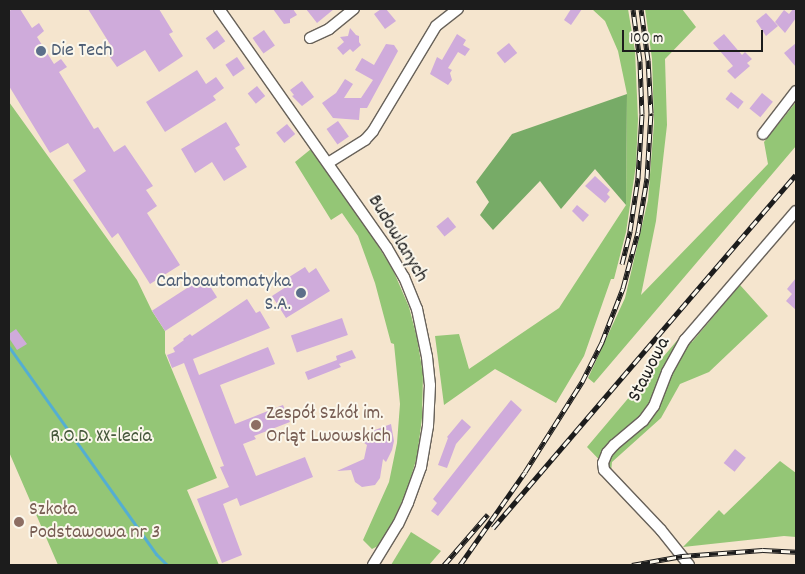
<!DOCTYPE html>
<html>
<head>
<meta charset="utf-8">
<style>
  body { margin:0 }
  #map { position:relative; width:805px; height:574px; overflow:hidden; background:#f5e5ce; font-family:Dekko,sans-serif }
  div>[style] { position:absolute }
  .green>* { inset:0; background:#94c676 }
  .forest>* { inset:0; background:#77ab67 }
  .stream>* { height:3px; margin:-1.5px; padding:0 1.5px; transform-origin:1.5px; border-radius:1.5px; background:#54aed2 }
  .building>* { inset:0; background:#cfabdb; transform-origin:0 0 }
  .roads { filter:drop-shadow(1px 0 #68625a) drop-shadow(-1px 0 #68625a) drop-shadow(0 1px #68625a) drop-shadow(0 -1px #68625a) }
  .minor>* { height:10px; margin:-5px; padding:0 5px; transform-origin:5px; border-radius:5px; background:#fff }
  .rail>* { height:5px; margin-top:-2.5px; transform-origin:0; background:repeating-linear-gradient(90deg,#fbf7ec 0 9px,#1c1c1c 0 18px); box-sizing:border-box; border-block:1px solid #1c1c1c }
  .dots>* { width:14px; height:14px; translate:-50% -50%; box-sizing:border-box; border:2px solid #fbf7ec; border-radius:50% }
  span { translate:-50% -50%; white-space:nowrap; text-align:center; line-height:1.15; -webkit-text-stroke:4px #fbf7ec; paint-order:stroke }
  .service-label { font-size:20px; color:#4e5e75 }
  .left { translate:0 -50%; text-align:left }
  .right { translate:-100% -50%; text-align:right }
  .street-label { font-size:20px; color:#1c1c1c }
  .education-label { font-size:20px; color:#785e54 }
  .park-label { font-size:20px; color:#46583c }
  .frame { position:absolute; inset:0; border:10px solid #1c1c1c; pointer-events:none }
  .scale { position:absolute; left:622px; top:30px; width:141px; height:22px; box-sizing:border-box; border:2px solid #1c1c1c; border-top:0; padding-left:6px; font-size:15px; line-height:18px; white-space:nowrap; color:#1c1c1c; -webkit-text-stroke:4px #fbf7ec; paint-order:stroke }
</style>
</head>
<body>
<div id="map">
  <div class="green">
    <i style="clip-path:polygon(592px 9px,628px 9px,635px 51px,638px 119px,636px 165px,626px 232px,614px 279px,611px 279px,584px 356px,556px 403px,495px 369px,444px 405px,435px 336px,459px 334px,469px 369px,559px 308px,626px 205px,627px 94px,618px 51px,605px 21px)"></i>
    <i style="clip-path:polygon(645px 9px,682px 9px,696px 27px,665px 59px,667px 125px,656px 221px,641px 295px,768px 164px,764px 142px,796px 102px,796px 146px,594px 383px,588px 378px,625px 298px,648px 200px,654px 123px,652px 59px)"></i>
    <i style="clip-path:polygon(9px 102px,137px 280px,152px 311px,165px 331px,165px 353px,217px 478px,187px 490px,219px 565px,58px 565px,9px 452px)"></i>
    <i style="clip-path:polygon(311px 149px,372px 236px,393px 270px,409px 307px,417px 338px,423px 374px,422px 418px,417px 457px,407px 490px,391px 526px,378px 546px,372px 549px,363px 540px,389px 482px,397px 443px,400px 404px,394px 344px,391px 343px,375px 283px,358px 236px,342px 213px,331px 220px,295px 162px)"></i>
    <i style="clip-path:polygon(740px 285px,768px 316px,709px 372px,680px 384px,661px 418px,612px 462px,611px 472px,587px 447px,680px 337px,692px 342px)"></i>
    <i style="clip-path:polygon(780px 461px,796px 473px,796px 537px,784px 536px,683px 547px,719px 510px,724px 515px)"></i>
    <i style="clip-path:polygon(411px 532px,441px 551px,429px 565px,391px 565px)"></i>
  </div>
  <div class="forest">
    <i style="clip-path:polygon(627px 94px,626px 205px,595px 169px,561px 209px,540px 181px,493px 230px,480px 215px,489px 202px,476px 182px,512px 134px)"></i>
  </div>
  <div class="stream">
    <i style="left:9px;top:347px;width:254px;rotate:54.6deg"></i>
    <i style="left:156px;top:554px;width:16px;rotate:45deg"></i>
  </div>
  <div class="building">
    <i style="clip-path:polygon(13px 9px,20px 9px,32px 28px,39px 23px,44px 31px,37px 37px,54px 64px,61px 59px,67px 67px,59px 72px,94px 129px,98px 127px,114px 152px,125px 145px,153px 186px,146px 190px,157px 206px,147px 213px,180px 265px,150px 284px,118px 233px,112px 238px,73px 180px,86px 171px,68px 143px,50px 153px,9px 86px,9px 11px)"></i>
    <i style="clip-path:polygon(88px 9px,159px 9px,173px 32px,169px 34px,183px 56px,159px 72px,145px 50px,117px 67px,107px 53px,113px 49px)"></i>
    <i style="clip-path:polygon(273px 9px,293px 9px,297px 15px,290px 19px,290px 23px,284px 24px)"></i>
    <i style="clip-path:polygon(306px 9px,334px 9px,317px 23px)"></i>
    <i style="clip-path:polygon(381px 9px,386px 9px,396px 21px,385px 29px,374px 14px)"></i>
    <i style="clip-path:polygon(571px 9px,582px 9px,571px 25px,564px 20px)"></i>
    <i style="clip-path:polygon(793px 9px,796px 9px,796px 18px,785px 33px,775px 22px,784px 10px,789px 14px)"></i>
    <i style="clip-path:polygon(766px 13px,778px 26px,766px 36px,756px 21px)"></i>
    <i style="clip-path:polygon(350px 28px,356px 35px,359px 36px,359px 42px,361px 45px,353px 52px,350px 49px,343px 55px,337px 48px,344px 42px,340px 37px,348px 36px)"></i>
    <i style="left:217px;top:30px;width:14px;height:14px;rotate:54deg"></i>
    <i style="left:264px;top:30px;width:19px;height:14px;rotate:55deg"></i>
    <i style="clip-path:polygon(457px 34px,466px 40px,463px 45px,470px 49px,465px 56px,458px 52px,448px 68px,452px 70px,450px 73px,452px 80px,448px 85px,430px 74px,437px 57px,442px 60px)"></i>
    <i style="clip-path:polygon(724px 34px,742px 55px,745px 52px,752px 59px,747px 63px,750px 66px,735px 79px,727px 71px,733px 66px,713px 43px)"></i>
    <i style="left:509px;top:43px;width:13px;height:16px;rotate:51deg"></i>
    <i style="clip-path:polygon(796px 43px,796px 67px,784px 53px)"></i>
    <i style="clip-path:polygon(386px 44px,394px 45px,398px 51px,367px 108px,360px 108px,359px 120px,333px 118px,322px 103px,336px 93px,345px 79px,353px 84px,344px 98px,361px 98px,373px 80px,355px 70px,362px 58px,374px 65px)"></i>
    <i style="left:237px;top:57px;width:14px;height:14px;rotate:56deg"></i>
    <i style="clip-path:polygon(197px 70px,206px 84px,216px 77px,224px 88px,213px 96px,216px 100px,165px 132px,146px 102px)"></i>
    <i style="clip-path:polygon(302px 81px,314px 97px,302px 106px,292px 96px,294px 95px,290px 90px)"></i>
    <i style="left:257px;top:86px;width:13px;height:12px;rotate:51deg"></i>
    <i style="left:731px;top:92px;width:16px;height:9px;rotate:38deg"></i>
    <i style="left:762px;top:93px;width:14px;height:20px;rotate:39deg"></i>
    <i style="left:338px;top:121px;width:19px;height:14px;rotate:55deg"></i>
    <i style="clip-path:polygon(226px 122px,240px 145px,235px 148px,247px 167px,224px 181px,212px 162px,195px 173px,181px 149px)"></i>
    <i style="left:287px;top:124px;width:13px;height:14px;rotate:51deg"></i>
    <i style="clip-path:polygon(595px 176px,610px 190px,607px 194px,610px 197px,605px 203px,585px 186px)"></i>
    <i style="clip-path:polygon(577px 205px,589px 215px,583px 222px,572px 211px)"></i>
    <i style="left:448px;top:217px;width:13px;height:15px;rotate:51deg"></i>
    <i style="clip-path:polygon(305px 267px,309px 273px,316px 268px,330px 291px,286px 318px,272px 296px,289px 285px,286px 279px)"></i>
    <i style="left:204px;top:277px;width:24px;height:62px;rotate:57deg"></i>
    <i style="clip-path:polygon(796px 278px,796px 310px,786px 301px,792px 294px,787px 289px)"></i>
    <i style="clip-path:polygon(247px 299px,256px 313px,260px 311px,270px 328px,193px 359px,199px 375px,268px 347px,275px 364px,220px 385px,235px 424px,283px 405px,290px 422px,254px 436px,256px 439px,243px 444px,256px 476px,305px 457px,313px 477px,240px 506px,237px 498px,223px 504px,242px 555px,222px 563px,197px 499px,229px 487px,220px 467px,224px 466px,184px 363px,172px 368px,167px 355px,175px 352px,173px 348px,184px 340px,183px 339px,190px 334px,192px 336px)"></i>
    <i style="left:342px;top:318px;width:18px;height:54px;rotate:71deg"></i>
    <i style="clip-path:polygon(16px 329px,27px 344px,17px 350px,9px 338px,9px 334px)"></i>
    <i style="clip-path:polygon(352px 350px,356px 358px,339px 364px,341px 367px,308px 380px,305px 372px,337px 360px,336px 356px)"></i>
    <i style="clip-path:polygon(511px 400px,522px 410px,438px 516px,431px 511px,437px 503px,433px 499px)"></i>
    <i style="clip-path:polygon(462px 419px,471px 427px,456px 444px,447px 468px,438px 465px,448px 438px,447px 437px)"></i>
    <i style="clip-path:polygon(391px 424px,394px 441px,392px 450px,386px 462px,383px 459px,380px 478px,375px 485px,362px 487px,355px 482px,351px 470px,337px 471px,364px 459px,367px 445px,356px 437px)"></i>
    <i style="left:735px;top:449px;width:14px;height:18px;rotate:39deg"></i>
  </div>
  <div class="roads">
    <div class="minor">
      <i style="left:219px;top:9px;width:292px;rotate:54.9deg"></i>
      <i style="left:387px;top:248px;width:34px;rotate:60deg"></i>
      <i style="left:404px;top:277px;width:35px;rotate:68deg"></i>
      <i style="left:417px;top:309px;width:49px;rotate:78.2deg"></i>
      <i style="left:427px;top:357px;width:28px;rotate:84deg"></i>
      <i style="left:430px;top:385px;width:41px;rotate:92.8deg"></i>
      <i style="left:428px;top:426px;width:42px;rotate:99.7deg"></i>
      <i style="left:421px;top:467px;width:38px;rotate:110deg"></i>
      <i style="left:408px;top:503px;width:23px;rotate:115deg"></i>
      <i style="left:398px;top:524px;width:48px;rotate:121.4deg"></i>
      <i style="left:310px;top:38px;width:21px;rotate:-25deg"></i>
      <i style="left:329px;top:29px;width:32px;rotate:-39deg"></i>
      <i style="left:763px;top:134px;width:54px;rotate:-52.5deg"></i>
      <i style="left:328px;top:163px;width:44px;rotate:-31.9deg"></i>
      <i style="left:365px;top:140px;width:12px;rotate:-48deg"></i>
      <i style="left:373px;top:131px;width:122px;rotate:-59deg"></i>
      <i style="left:436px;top:26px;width:28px;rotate:-38deg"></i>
      <i style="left:689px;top:565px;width:45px;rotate:-128.7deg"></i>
      <i style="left:661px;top:530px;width:83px;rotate:-133.5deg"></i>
      <i style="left:604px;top:470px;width:7px;rotate:-98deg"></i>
      <i style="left:603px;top:463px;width:11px;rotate:-68deg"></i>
      <i style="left:607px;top:453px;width:11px;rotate:-49deg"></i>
      <i style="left:614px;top:445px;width:38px;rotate:-40deg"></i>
      <i style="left:643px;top:421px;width:19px;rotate:-54deg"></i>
      <i style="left:654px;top:406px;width:36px;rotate:-69deg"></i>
      <i style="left:667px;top:372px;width:37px;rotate:-61deg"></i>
      <i style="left:685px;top:340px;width:170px;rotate:-49.3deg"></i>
    </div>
  </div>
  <div class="rail">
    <i style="left:622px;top:264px;width:34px;rotate:-76deg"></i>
    <i style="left:630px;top:231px;width:54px;rotate:-81.4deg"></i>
    <i style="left:638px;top:178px;width:64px;rotate:-86.4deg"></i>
    <i style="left:642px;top:114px;width:53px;rotate:-92.2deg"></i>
    <i style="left:640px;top:61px;width:52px;rotate:-97.7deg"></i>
    <i style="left:493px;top:528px;width:465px;rotate:-49.4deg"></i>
    <i style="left:444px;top:565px;width:67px;rotate:-49.2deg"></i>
    <i style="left:460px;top:565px;width:113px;rotate:-55deg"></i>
    <i style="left:525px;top:472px;width:107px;rotate:-57.7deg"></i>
    <i style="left:582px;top:382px;width:45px;rotate:-63.4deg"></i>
    <i style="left:602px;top:342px;width:58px;rotate:-68.7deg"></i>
    <i style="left:623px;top:288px;width:58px;rotate:-75deg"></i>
    <i style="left:638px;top:232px;width:55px;rotate:-80.5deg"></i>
    <i style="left:647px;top:178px;width:65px;rotate:-86.5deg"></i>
    <i style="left:651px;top:113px;width:53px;rotate:-93.2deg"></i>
    <i style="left:648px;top:60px;width:51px;rotate:-97.8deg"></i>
    <i style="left:632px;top:565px;width:51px;rotate:-10.2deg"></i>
    <i style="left:682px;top:556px;width:81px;rotate:-4.2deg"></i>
    <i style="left:763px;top:550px;width:33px;rotate:3deg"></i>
  </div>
  <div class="dots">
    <i style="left:41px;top:51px;background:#5c6f8a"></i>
    <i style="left:301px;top:293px;background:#5c6f8a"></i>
    <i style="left:256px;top:425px;background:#8d6e63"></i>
    <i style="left:19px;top:522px;background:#8d6e63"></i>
  </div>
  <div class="service-label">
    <span class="left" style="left:51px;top:51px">Die Tech</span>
    <span class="right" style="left:291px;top:294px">Carboautomatyka<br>S.A.</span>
  </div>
  <div class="street-label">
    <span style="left:397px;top:239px;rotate:59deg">Budowlanych</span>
    <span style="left:650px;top:370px;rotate:-63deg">Stawowa</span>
  </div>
  <div class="education-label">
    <span class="left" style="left:266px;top:426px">Zespół Szkół im.<br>Orląt Lwowskich</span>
    <span class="left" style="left:29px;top:522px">Szkoła<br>Podstawowa nr 3</span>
  </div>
  <div class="park-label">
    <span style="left:101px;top:437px">R.O.D. XX-lecia</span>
  </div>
  <div class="frame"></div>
  <div class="scale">100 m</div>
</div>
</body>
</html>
